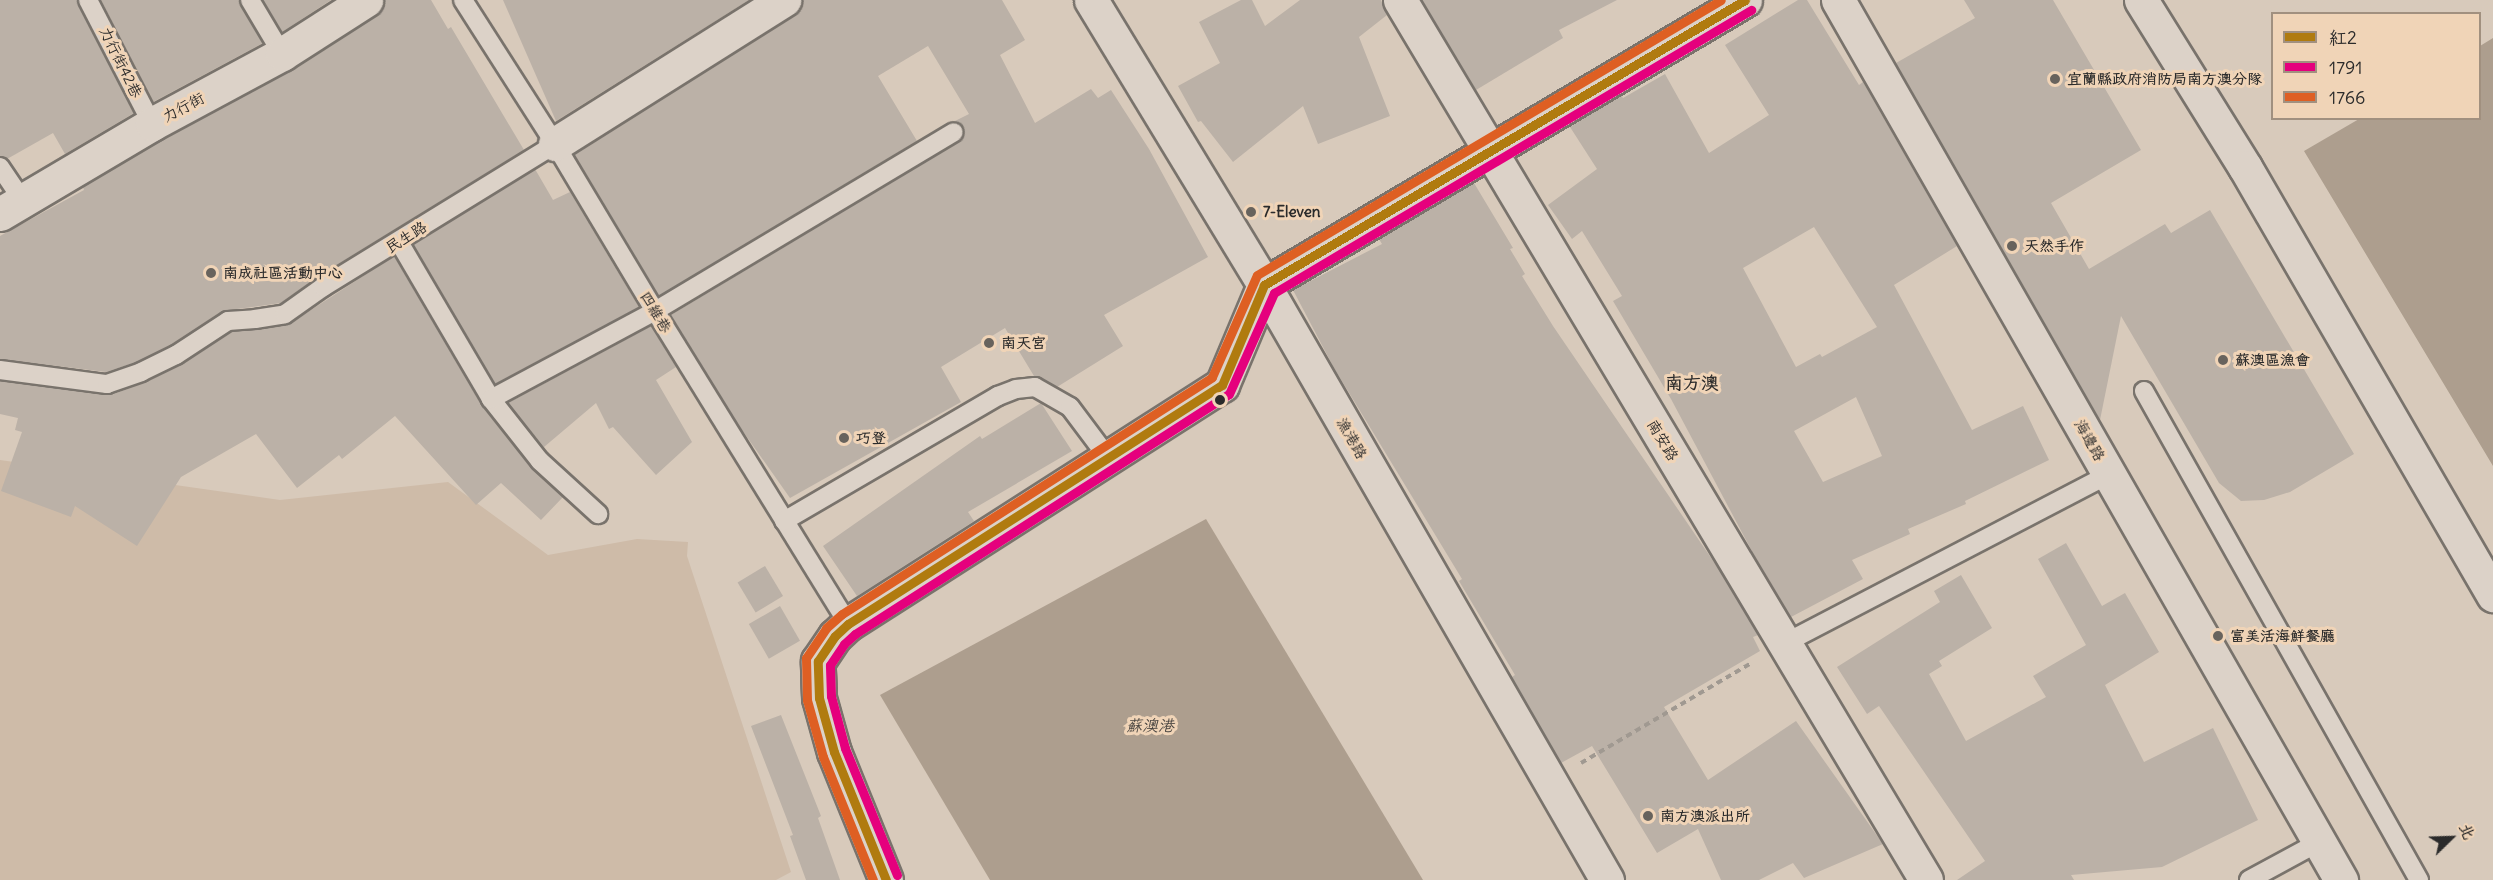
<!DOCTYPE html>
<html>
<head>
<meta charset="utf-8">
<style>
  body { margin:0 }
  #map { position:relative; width:2493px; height:880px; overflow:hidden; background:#d8cabb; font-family:Delius,"LXGW WenKai TC",sans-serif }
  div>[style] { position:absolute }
  .green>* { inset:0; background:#cebba8 }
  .water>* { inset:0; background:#ad9e8e }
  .building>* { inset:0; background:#bbb1a7; transform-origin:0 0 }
  .path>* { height:4px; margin-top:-2px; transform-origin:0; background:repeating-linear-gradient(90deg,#a09991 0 6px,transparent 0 10.5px) }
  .roads { filter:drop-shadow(2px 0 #79736c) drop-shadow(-2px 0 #79736c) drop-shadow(0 2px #79736c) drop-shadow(0 -2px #79736c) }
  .lane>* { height:18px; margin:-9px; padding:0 9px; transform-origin:9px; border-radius:9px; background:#dcd2c8 }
  .street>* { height:33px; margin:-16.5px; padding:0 16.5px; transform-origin:16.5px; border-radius:16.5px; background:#dcd2c8 }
  .bus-1>* { height:9px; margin:-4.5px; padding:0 4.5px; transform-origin:4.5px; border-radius:4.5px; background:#b07b0f }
  .bus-2>* { height:9px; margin:-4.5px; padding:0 4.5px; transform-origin:4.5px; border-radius:4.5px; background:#e5007d }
  .bus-3>* { height:9px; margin:-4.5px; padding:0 4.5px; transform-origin:4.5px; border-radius:4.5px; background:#de5f23 }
  .dots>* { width:16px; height:16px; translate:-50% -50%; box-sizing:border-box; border:3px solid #f0d4b7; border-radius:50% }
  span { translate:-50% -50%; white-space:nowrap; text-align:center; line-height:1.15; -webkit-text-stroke:6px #f0d4b7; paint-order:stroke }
  .street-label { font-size:15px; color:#2b2b2b }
  .poi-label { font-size:15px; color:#2b2b2b; font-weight:700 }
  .left { translate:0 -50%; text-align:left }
  .water-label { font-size:16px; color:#47433f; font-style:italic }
  .quarter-label { font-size:18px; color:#2b2b2b; font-weight:700 }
  .legend { position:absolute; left:2271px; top:12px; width:210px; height:108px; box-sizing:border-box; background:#f0d4b7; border:2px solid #a1907f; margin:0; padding:8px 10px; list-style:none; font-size:18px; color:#2b2b2b }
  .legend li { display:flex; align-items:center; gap:12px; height:30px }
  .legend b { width:30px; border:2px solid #a1907f }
  .north { position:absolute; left:2421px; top:808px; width:60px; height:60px; -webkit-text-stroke:4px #f0d4b7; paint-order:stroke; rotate:67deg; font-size:16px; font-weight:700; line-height:24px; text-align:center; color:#2b2b2b }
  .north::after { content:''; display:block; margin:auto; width:21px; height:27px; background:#2b2b2b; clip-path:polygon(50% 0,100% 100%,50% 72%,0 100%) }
</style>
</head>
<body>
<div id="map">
  <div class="green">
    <i style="clip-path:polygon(0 460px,280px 500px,448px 482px,548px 555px,637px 539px,688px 542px,687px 556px,791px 872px,776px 880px,0 880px)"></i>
  </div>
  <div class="water">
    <i style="clip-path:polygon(2493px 38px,2493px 466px,2304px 151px,2359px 119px,2480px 118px,2480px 46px)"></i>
    <i style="clip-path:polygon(1206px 519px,1423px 880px,990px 880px,880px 695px)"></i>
  </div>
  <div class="building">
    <i style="clip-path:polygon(0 0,77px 0,134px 113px,65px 154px,53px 133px,7px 159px,0 156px)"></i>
    <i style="clip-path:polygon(101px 0,239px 0,263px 43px,153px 102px)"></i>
    <i style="clip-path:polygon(263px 0,331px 0,282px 32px)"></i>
    <i style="clip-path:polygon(385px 0,431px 0,448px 29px,451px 27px,524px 150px,317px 277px,281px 303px,222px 311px,170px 345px,137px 362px,106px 372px,0 359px,0 236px,84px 190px,83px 187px,161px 140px,292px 70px,376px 16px,382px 9px)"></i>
    <i style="clip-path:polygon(503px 0,749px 0,556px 121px)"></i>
    <i style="clip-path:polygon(803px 0,1002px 0,1025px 40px,1000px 55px,1035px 123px,1091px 89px,1098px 98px,1111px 90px,1149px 149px,1208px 257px,1104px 315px,1123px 346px,1057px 387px,1034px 376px,1005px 328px,941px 367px,961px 402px,790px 498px,735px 420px,671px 315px,963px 138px,964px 127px,955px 121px,969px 114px,928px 46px,878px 76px,917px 141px,659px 296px,574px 154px,794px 16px,800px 9px)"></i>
    <i style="clip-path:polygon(1241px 0,1252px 0,1265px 26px,1300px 0,1381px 0,1387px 15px,1359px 37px,1390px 116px,1318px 144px,1303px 106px,1233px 162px,1201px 121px,1198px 122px,1178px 86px,1220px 63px,1199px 22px)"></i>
    <i style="clip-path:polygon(1422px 0,1617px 0,1559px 30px,1563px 38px,1476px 90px)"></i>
    <i style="clip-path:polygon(evenodd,1798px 0,1807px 0,1859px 85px,1863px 82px,1957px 246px,1894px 285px,1972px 430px,2023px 406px,2049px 460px,1965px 501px,1966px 504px,1908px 529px,1910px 534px,1852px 560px,1863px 579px,1791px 617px,1754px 555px,1671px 399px,1613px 301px,1622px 296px,1582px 231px,1572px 239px,1548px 205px,1597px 169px,1570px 127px,1621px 95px,1623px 98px,1665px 74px,1709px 153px,1769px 115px,1725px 45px,1798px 0,1814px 227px,1877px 327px,1822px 357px,1820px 354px,1796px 367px,1743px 268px,1814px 227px,1798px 0,1856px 397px,1882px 456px,1823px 482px,1794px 431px,1856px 397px)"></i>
    <i style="clip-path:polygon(1964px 0,2053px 0,2141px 150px,2051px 203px,2089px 269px,2165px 224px,2171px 233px,2210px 210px,2354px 454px,2290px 492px,2264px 500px,2241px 501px,2219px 483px,2121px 316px,2100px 420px,1896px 63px,1975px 18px)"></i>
    <i style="clip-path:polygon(535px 169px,553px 200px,570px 192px,639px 307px,495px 384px,413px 244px)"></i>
    <i style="clip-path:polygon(1474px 183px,1513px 248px,1510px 249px,1525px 274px,1522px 276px,1553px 326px,1720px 571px,1758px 635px,1753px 637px,1760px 651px,1664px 707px,1708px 780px,1796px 721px,1883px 844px,1804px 878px,1793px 863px,1759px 880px,1721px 880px,1698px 829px,1657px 853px,1592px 746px,1561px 763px,1512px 677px,1515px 675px,1459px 581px,1462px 579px,1334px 368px,1293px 290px,1382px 244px,1379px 239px)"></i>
    <i style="clip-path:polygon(394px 256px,482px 406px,531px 468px,563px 497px,541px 520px,501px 483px,476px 505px,395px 416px,342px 459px,339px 455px,297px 488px,256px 434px,181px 477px,137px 546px,75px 506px,71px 517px,1px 491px,22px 432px,15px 430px,18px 418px,0 414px,0 381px,111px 395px,146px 382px,181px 365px,232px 332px,291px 323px)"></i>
    <i style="clip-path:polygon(651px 326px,676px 367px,656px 380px,692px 442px,656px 475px,613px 427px,609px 429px,596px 403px,544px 447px,508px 403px)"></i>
    <i style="clip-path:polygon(1041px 403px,1072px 451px,968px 512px,974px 521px,857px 596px,823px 546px,980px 436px,982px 439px)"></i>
    <i style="clip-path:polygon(2066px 543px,2102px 606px,2125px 593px,2159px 652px,2105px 685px,2144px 762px,2213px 728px,2258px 820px,2162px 867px,2071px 875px,2074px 880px,1957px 880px,1985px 861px,1879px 706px,1867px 714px,1837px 667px,1940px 602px,1934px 591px,1961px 575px,1992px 628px,1939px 661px,1942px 666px,1929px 674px,1966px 741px,2046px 697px,2033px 676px,2086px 645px,2038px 559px)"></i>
    <i style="left:765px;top:566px;width:35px;height:32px;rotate:59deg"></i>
    <i style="left:780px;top:606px;width:40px;height:36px;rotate:60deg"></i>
    <i style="clip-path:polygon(781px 715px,821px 816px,818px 818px,840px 880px,806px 880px,790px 836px,793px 835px,751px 726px)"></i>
  </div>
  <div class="path">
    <i style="left:1581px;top:763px;width:199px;rotate:-30.4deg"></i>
  </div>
  <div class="roads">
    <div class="lane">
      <i style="left:88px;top:0;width:140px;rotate:62.7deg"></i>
      <i style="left:250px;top:0;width:63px;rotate:59.3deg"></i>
      <i style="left:463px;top:0;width:171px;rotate:57.4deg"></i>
      <i style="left:555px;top:144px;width:195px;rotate:59.1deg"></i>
      <i style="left:655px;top:311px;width:368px;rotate:58.3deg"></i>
      <i style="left:0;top:167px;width:41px;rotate:55.9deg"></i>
      <i style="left:399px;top:242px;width:182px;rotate:59.6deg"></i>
      <i style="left:491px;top:399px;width:79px;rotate:51.7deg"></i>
      <i style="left:540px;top:461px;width:79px;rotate:42.4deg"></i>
      <i style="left:0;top:370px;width:108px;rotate:7.5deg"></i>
      <i style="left:107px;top:384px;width:36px;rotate:-19deg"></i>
      <i style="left:141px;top:372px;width:39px;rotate:-26deg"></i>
      <i style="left:176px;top:355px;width:62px;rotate:-33.2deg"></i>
      <i style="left:228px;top:321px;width:27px;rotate:-4deg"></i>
      <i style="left:255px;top:319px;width:30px;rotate:-9deg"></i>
      <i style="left:285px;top:314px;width:47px;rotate:-35.4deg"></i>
      <i style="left:323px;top:287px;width:273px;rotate:-31.6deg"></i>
      <i style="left:2144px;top:391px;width:561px;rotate:60.65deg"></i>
      <i style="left:491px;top:399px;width:186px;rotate:-28.2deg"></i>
      <i style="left:655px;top:311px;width:348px;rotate:-30.9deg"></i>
      <i style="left:784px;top:521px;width:248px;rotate:-30.3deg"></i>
      <i style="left:998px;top:396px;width:19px;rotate:-21deg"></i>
      <i style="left:1016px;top:389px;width:19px;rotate:-6deg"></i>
      <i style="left:1035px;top:387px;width:40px;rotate:29.7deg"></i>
      <i style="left:1070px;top:407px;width:65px;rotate:53.1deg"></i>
      <i style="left:1785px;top:643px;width:365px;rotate:-27.5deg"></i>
      <i style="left:2249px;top:880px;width:80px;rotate:-28.5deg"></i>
    </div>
    <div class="street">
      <i style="left:1091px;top:0;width:333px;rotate:58.7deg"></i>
      <i style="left:1264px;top:285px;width:687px;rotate:60.04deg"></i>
      <i style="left:1400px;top:0;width:1025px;rotate:59.13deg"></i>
      <i style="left:1838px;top:0;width:1014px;rotate:60.25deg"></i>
      <i style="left:2141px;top:0;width:197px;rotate:58.1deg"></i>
      <i style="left:2245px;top:167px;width:495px;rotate:59.9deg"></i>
      <i style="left:555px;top:144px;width:271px;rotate:-32.2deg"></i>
      <i style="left:0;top:214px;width:177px;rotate:-30.6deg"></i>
      <i style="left:152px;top:124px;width:148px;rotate:-28.3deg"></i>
      <i style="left:282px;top:54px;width:100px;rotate:-32.7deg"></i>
      <i style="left:886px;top:880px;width:138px;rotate:-112.1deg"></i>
      <i style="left:834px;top:752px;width:56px;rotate:-105.5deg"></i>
      <i style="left:819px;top:698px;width:37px;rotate:-92deg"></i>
      <i style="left:818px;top:661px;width:30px;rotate:-56deg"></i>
      <i style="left:835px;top:636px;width:18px;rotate:-43deg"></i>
      <i style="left:848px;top:624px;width:444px;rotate:-32.6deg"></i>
      <i style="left:1222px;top:385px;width:108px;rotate:-67.2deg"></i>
      <i style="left:1264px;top:285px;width:559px;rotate:-30.65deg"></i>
    </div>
  </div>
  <div class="bus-1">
    <i style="left:886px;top:880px;width:138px;rotate:-112.1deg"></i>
    <i style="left:834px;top:752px;width:56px;rotate:-105.5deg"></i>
    <i style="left:819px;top:698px;width:37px;rotate:-92deg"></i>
    <i style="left:818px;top:661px;width:30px;rotate:-56deg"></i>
    <i style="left:835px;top:636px;width:18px;rotate:-43deg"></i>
    <i style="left:848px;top:624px;width:444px;rotate:-32.6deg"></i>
    <i style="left:1222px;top:385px;width:108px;rotate:-67.2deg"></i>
    <i style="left:1264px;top:285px;width:559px;rotate:-30.65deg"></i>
  </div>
  <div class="bus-2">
    <i style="left:897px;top:875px;width:137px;rotate:-112.3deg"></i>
    <i style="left:845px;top:748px;width:54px;rotate:-105.1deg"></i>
    <i style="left:831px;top:696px;width:31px;rotate:-92deg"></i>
    <i style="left:830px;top:665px;width:25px;rotate:-56deg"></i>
    <i style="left:844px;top:644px;width:15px;rotate:-42deg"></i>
    <i style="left:855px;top:634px;width:444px;rotate:-32.7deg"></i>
    <i style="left:1229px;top:394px;width:111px;rotate:-66deg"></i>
    <i style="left:1274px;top:293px;width:555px;rotate:-30.68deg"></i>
  </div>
  <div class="bus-3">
    <i style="left:873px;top:880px;width:133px;rotate:-112.1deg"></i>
    <i style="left:823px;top:757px;width:59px;rotate:-105.7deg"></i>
    <i style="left:807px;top:700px;width:42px;rotate:-91.4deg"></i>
    <i style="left:806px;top:658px;width:36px;rotate:-56deg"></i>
    <i style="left:826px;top:628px;width:21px;rotate:-41deg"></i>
    <i style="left:842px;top:614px;width:439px;rotate:-32.6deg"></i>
    <i style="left:1212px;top:377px;width:111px;rotate:-66.2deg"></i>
    <i style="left:1257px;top:275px;width:539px;rotate:-30.65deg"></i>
  </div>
  <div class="dots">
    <i style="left:2055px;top:79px;background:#68635d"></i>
    <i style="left:1251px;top:212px;background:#68635d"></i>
    <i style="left:2012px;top:246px;background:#68635d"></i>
    <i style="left:211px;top:273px;background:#68635d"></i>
    <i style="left:989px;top:343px;background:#68635d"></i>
    <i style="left:2223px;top:360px;background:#68635d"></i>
    <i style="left:1220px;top:400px;background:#2b2b2b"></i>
    <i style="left:844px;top:438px;background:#68635d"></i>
    <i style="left:2218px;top:636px;background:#68635d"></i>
    <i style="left:1648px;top:816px;background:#68635d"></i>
  </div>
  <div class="street-label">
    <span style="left:121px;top:62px;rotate:64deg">力行街42巷</span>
    <span style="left:183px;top:107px;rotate:-28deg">力行街</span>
    <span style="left:406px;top:237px;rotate:-32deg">民生路</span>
    <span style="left:656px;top:312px;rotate:59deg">四維巷</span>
    <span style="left:1352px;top:438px;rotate:60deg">漁港路</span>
    <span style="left:1663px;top:440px;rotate:59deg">南安路</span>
    <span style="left:2090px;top:440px;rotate:60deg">海邊路</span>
  </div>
  <div class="poi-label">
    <span class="left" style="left:2067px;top:79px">宜蘭縣政府消防局南方澳分隊</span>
    <span class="left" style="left:1263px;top:212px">7-Eleven</span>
    <span class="left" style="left:2024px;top:246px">天然手作</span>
    <span class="left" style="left:223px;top:273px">南成社區活動中心</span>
    <span class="left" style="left:1001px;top:343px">南天宮</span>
    <span class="left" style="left:2235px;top:360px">蘇澳區漁會</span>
    <span class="left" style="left:856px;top:438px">巧登</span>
    <span class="left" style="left:2230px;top:636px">富美活海鮮餐廳</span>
    <span class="left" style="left:1660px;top:816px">南方澳派出所</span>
  </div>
  <div class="water-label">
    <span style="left:1150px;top:725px">蘇澳港</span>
  </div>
  <div class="quarter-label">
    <span style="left:1692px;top:383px">南方澳</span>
  </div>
  <ul class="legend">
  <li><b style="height:8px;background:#b07b0f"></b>紅2</li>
  <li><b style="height:8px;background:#e5007d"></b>1791</li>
  <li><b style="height:8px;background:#de5f23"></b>1766</li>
  </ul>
  <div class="north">北</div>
</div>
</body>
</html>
